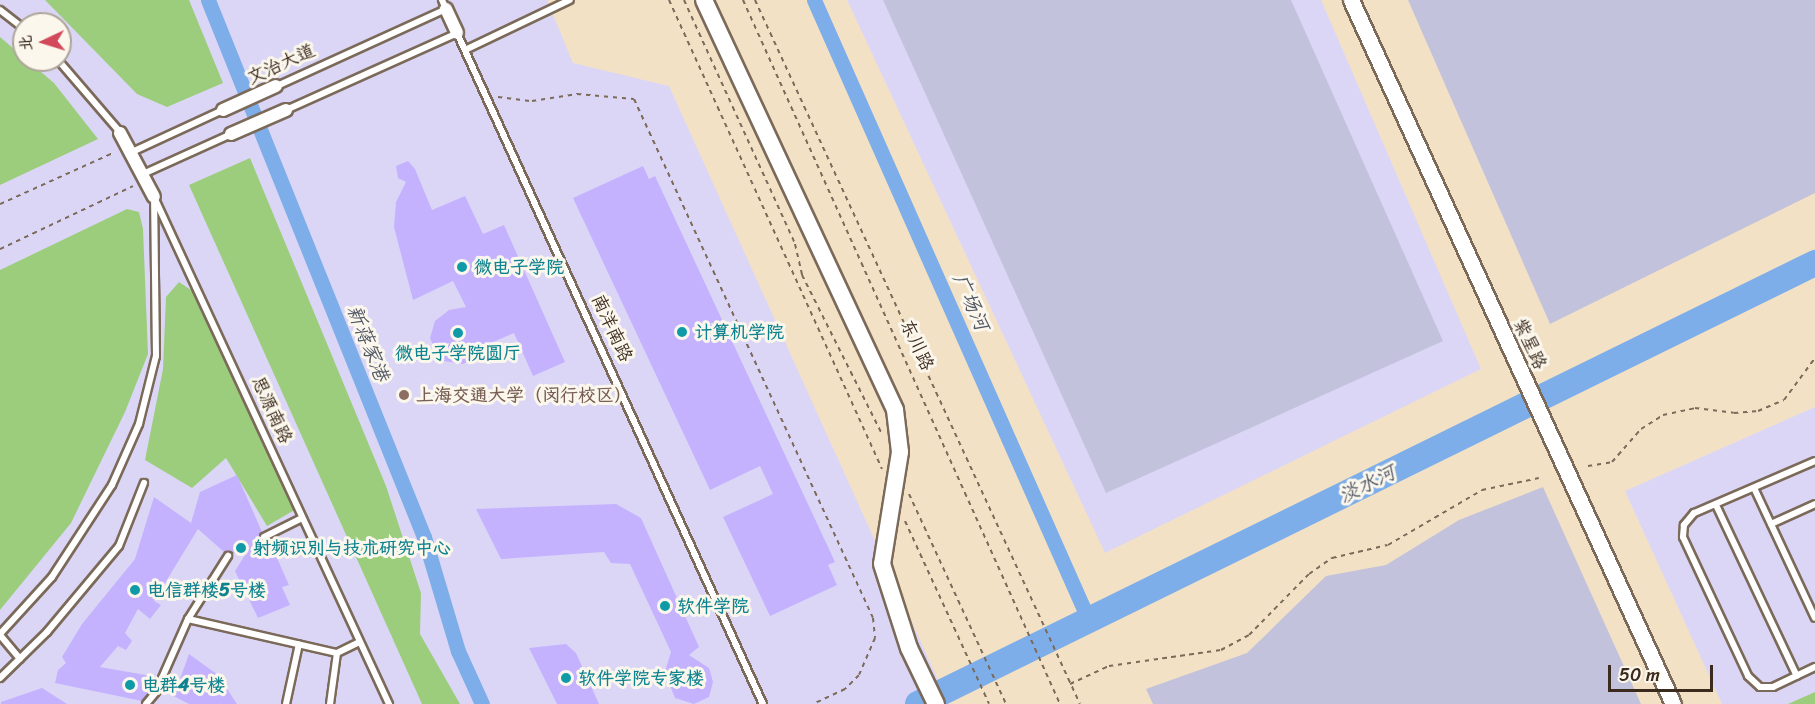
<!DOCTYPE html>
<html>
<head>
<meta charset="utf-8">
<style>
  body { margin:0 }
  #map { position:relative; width:1815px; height:704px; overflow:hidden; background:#f3e1c6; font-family:Sriracha,"LXGW WenKai TC",sans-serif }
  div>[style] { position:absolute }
  .built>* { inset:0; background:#dcd6f6 }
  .industrial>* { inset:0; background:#c2c2dc }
  .green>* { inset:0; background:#9bcd7d }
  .canal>* { height:15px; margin:-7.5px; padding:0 7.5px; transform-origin:7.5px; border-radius:7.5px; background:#7daee9 }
  .river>* { height:26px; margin:-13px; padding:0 13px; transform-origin:13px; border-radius:13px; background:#7daee9 }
  .building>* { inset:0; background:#c4b2ff }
  .path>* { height:2px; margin-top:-1px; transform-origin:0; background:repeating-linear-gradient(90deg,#7b6a59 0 4.5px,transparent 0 9px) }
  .roads { filter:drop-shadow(2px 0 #7b6a59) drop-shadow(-2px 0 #7b6a59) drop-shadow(0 2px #7b6a59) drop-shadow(0 -2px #7b6a59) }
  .service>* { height:6px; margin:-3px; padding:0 3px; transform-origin:3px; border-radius:3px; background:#fff }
  .minor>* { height:12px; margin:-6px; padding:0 6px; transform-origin:6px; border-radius:6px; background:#fff }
  .tertiary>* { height:15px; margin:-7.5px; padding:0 7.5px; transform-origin:7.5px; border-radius:7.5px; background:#fff }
  .secondary>* { height:16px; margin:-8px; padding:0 8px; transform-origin:8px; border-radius:8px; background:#fff }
  .dots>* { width:16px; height:16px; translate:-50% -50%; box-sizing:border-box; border:3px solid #fbf7ec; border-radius:50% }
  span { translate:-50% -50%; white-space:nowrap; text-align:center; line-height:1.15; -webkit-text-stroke:6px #fbf7ec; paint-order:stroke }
  .street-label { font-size:18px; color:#3b2a1e }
  .culture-label { font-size:18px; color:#0d838f; font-weight:700 }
  .left { translate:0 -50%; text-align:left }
  .education-label { font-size:18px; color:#785e54; font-weight:700 }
  .water-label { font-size:20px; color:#525865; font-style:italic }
  .north { position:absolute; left:12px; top:12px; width:60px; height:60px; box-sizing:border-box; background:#fbf7ec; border:2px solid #aea59a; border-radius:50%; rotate:266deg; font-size:16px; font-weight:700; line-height:24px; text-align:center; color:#3b2a1e }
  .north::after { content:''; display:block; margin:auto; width:21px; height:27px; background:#d1495b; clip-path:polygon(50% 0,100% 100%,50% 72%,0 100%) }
  .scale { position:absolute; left:1608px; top:665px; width:105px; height:27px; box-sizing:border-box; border:3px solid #3b2a1e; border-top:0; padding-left:8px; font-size:18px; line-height:21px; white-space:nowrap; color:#3b2a1e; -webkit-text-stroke:4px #fbf7ec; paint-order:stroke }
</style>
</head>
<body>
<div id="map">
  <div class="built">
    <i style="clip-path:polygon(evenodd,0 0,547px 0,573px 63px,669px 86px,949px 704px,0 704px,0 0,24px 24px,60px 24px,60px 60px,24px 60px,24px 24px)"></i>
    <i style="clip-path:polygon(847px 0,1321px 0,1481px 369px,1105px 553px)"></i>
    <i style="clip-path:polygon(1815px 407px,1815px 704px,1722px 704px,1625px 491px)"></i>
  </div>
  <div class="industrial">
    <i style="clip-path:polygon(883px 0,1291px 0,1443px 341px,1106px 493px)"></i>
    <i style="clip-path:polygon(1408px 0,1815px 0,1815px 193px,1550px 324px)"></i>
    <i style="clip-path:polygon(1543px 487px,1641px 704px,1153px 704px,1146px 689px,1247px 653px,1326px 576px,1386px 565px,1459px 520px)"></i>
  </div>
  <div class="green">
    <i style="clip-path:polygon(45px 0,189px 0,223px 83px,167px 107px,137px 94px)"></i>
    <i style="clip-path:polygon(0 37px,54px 83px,98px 139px,0 185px)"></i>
    <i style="clip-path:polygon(250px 158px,386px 486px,421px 593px,420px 634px,460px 704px,422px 704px,189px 185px)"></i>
    <i style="clip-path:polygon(127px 209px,139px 212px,143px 229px,148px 354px,125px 412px,71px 523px,0 610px,0 270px)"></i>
    <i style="clip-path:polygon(179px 282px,200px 296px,298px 508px,267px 526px,226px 458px,192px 488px,145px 460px,163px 369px,166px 297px)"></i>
    <i style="clip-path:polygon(1815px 692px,1815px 704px,1788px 704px)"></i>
  </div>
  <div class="canal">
    <i style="left:208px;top:0;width:579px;rotate:68.09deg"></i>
    <i style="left:424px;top:537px;width:119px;rotate:73.4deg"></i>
    <i style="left:458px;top:651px;width:58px;rotate:65.6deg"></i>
    <i style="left:814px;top:0;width:679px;rotate:66.11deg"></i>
  </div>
  <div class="river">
    <i style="left:918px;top:704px;width:1000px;rotate:-26.18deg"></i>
  </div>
  <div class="building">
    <i style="clip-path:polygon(408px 161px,415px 169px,432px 210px,465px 196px,483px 234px,504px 225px,565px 362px,533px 376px,514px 333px,484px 346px,479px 355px,463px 364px,444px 361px,437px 355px,430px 338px,435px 321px,449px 310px,466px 307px,453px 281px,413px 300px,394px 227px,396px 202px,406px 182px,398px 178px,396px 166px)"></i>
    <i style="clip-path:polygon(643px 166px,649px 179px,655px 176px,835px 562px,828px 565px,837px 585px,770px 616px,723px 517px,773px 494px,760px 466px,710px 490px,573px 198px)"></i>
    <i style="clip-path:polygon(237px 475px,262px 532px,259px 539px,274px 551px,289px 585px,282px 587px,290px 605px,258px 618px,235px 571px,245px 555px,224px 552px,198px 529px,154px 601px,161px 605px,150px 619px,138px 609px,125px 633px,132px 641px,126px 650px,118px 646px,100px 667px,157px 677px,160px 683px,167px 679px,184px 681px,180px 679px,189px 654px,218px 675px,237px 704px,189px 704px,156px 687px,142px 701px,55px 683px,58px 670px,66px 663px,62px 657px,82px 624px,135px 559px,154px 497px,191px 523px,200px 492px)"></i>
    <i style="clip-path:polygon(616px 504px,641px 518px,699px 647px,689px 655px,709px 668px,713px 682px,709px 697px,694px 704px,675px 698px,669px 683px,662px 681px,671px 652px,630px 564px,611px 563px,604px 552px,501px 559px,476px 509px)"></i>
    <i style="clip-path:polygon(566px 644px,576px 653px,599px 704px,557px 704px,529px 648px)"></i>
    <i style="clip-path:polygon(42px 688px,67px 704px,1px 704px,1px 702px)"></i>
  </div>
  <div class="path">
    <i style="left:669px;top:0;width:515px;rotate:65.57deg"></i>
    <i style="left:684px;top:0;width:268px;rotate:65.5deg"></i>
    <i style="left:795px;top:244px;width:32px;rotate:77deg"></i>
    <i style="left:802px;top:275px;width:176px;rotate:63.3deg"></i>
    <i style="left:743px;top:0;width:772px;rotate:65.76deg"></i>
    <i style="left:755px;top:0;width:775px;rotate:65.22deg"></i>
    <i style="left:498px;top:97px;width:34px;rotate:7deg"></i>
    <i style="left:532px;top:101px;width:46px;rotate:-8.8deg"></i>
    <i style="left:577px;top:94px;width:57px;rotate:5deg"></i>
    <i style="left:634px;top:99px;width:571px;rotate:65.27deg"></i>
    <i style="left:873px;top:618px;width:20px;rotate:84deg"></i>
    <i style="left:875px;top:638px;width:40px;rotate:113.4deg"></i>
    <i style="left:859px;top:675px;width:20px;rotate:135deg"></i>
    <i style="left:845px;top:689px;width:35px;rotate:155deg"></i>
    <i style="left:0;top:204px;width:126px;rotate:-24.3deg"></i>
    <i style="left:0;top:249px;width:147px;rotate:-25.3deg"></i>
    <i style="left:1588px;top:466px;width:24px;rotate:-9deg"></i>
    <i style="left:1612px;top:462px;width:44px;rotate:-48.7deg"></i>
    <i style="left:1641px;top:429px;width:26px;rotate:-32deg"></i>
    <i style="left:1663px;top:415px;width:33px;rotate:-12deg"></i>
    <i style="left:1695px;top:408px;width:39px;rotate:7deg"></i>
    <i style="left:1734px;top:413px;width:24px;rotate:-5deg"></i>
    <i style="left:1758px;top:411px;width:28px;rotate:-23deg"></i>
    <i style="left:1784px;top:400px;width:52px;rotate:-53.6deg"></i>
    <i style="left:909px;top:494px;width:231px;rotate:65.2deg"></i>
    <i style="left:905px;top:521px;width:201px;rotate:65.3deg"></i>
    <i style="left:1070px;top:684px;width:43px;rotate:-24.8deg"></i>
    <i style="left:1109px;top:666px;width:113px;rotate:-8.1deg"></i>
    <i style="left:1221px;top:650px;width:32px;rotate:-28deg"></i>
    <i style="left:1249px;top:635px;width:86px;rotate:-45.5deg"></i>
    <i style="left:1309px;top:574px;width:28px;rotate:-35deg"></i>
    <i style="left:1332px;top:558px;width:57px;rotate:-13.1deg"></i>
    <i style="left:1388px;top:545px;width:109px;rotate:-30.3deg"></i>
    <i style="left:1482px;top:490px;width:58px;rotate:-11.9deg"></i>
  </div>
  <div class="roads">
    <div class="service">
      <i style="left:0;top:10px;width:31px;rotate:38deg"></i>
      <i style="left:465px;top:50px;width:116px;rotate:-25.5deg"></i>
      <i style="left:58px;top:60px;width:95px;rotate:49.3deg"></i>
      <i style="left:277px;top:86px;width:186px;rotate:-24.5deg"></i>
      <i style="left:446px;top:9px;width:10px;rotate:-114deg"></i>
      <i style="left:286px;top:110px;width:188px;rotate:-24.2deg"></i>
      <i style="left:457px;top:33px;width:737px;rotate:65.49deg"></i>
      <i style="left:132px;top:152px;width:100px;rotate:-24.8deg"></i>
      <i style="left:143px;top:174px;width:97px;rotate:-24.4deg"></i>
      <i style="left:154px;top:197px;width:559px;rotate:65.13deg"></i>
      <i style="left:1815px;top:461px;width:132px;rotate:156.7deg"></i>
      <i style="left:1694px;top:513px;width:16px;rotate:130deg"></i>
      <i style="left:1684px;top:525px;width:12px;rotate:95deg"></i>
      <i style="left:1683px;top:537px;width:153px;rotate:64.9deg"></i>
      <i style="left:1748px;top:676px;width:16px;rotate:43deg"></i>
      <i style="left:1760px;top:687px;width:13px"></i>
      <i style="left:1773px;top:687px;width:47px;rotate:-25.5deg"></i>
      <i style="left:1755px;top:490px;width:141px;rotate:64.9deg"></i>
      <i style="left:1716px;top:505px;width:189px;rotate:64.7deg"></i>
      <i style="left:1771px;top:524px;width:48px;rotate:-24.4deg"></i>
      <i style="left:264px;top:537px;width:42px;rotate:-26.6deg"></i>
      <i style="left:188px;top:619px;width:153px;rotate:12.9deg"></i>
      <i style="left:337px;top:653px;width:25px;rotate:-26deg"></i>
      <i style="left:0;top:634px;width:77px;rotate:-47.6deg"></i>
      <i style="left:52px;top:577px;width:110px;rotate:-56.9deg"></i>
      <i style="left:112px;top:485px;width:67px;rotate:-66.1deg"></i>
      <i style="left:139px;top:424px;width:70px;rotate:-76deg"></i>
      <i style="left:156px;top:356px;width:155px;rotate:-90.7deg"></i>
      <i style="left:0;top:635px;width:31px;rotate:50deg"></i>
      <i style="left:0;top:678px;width:66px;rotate:-44.4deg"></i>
      <i style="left:47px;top:632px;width:112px;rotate:-50.1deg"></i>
      <i style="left:119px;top:546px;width:68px;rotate:-68.4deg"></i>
      <i style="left:162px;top:678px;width:64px;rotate:-66.2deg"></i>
      <i style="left:188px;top:619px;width:75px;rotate:-57.6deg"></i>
      <i style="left:146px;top:704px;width:16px;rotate:-50deg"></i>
      <i style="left:286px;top:704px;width:61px;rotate:-77.8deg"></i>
      <i style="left:330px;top:704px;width:51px;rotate:-82.2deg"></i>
    </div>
    <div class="minor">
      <i style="left:446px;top:9px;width:26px;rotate:65deg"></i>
      <i style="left:223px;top:110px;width:58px;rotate:-24.4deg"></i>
      <i style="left:120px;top:133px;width:72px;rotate:62deg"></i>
      <i style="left:231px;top:134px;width:60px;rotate:-23.6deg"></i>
    </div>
    <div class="tertiary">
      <i style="left:1351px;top:0;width:774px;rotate:65.42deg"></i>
    </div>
    <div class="secondary">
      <i style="left:704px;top:0;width:452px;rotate:65deg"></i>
      <i style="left:895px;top:410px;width:42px;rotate:83.2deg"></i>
      <i style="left:900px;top:452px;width:113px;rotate:99.1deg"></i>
      <i style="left:882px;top:564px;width:88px;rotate:72.2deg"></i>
      <i style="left:909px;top:648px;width:62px;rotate:64.3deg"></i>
    </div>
  </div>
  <div class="dots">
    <i style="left:462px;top:267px;background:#0f9aa8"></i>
    <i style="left:682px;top:332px;background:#0f9aa8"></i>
    <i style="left:458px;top:333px;background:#0f9aa8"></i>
    <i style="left:404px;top:395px;background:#8d6e63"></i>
    <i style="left:241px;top:548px;background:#0f9aa8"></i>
    <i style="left:135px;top:590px;background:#0f9aa8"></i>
    <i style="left:665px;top:606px;background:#0f9aa8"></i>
    <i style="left:566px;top:678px;background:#0f9aa8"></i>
    <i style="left:130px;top:685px;background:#0f9aa8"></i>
  </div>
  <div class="street-label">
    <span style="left:281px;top:64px;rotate:-24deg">文治大道</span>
    <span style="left:612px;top:328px;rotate:65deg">南洋南路</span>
    <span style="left:1530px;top:344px;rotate:65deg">紫星路</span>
    <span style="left:917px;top:345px;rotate:65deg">东川路</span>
    <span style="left:272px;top:410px;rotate:65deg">思源南路</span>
  </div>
  <div class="culture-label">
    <span class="left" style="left:474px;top:267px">微电子学院</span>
    <span class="left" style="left:694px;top:332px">计算机学院</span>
    <span style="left:458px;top:353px">微电子学院圆厅</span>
    <span class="left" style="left:253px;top:548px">射频识别与技术研究中心</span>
    <span class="left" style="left:147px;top:590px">电信群楼5号楼</span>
    <span class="left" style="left:677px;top:606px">软件学院</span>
    <span class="left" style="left:578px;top:678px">软件学院专家楼</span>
    <span class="left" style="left:142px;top:685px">电群4号楼</span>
  </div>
  <div class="education-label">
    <span class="left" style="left:416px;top:395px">上海交通大学（闵行校区）</span>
  </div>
  <div class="water-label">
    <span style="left:971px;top:302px;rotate:66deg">广场河</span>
    <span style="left:368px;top:343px;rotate:68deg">新蒋家港</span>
    <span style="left:1367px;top:484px;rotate:-26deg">淡水河</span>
  </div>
  <div class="north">北</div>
  <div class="scale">50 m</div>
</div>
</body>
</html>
